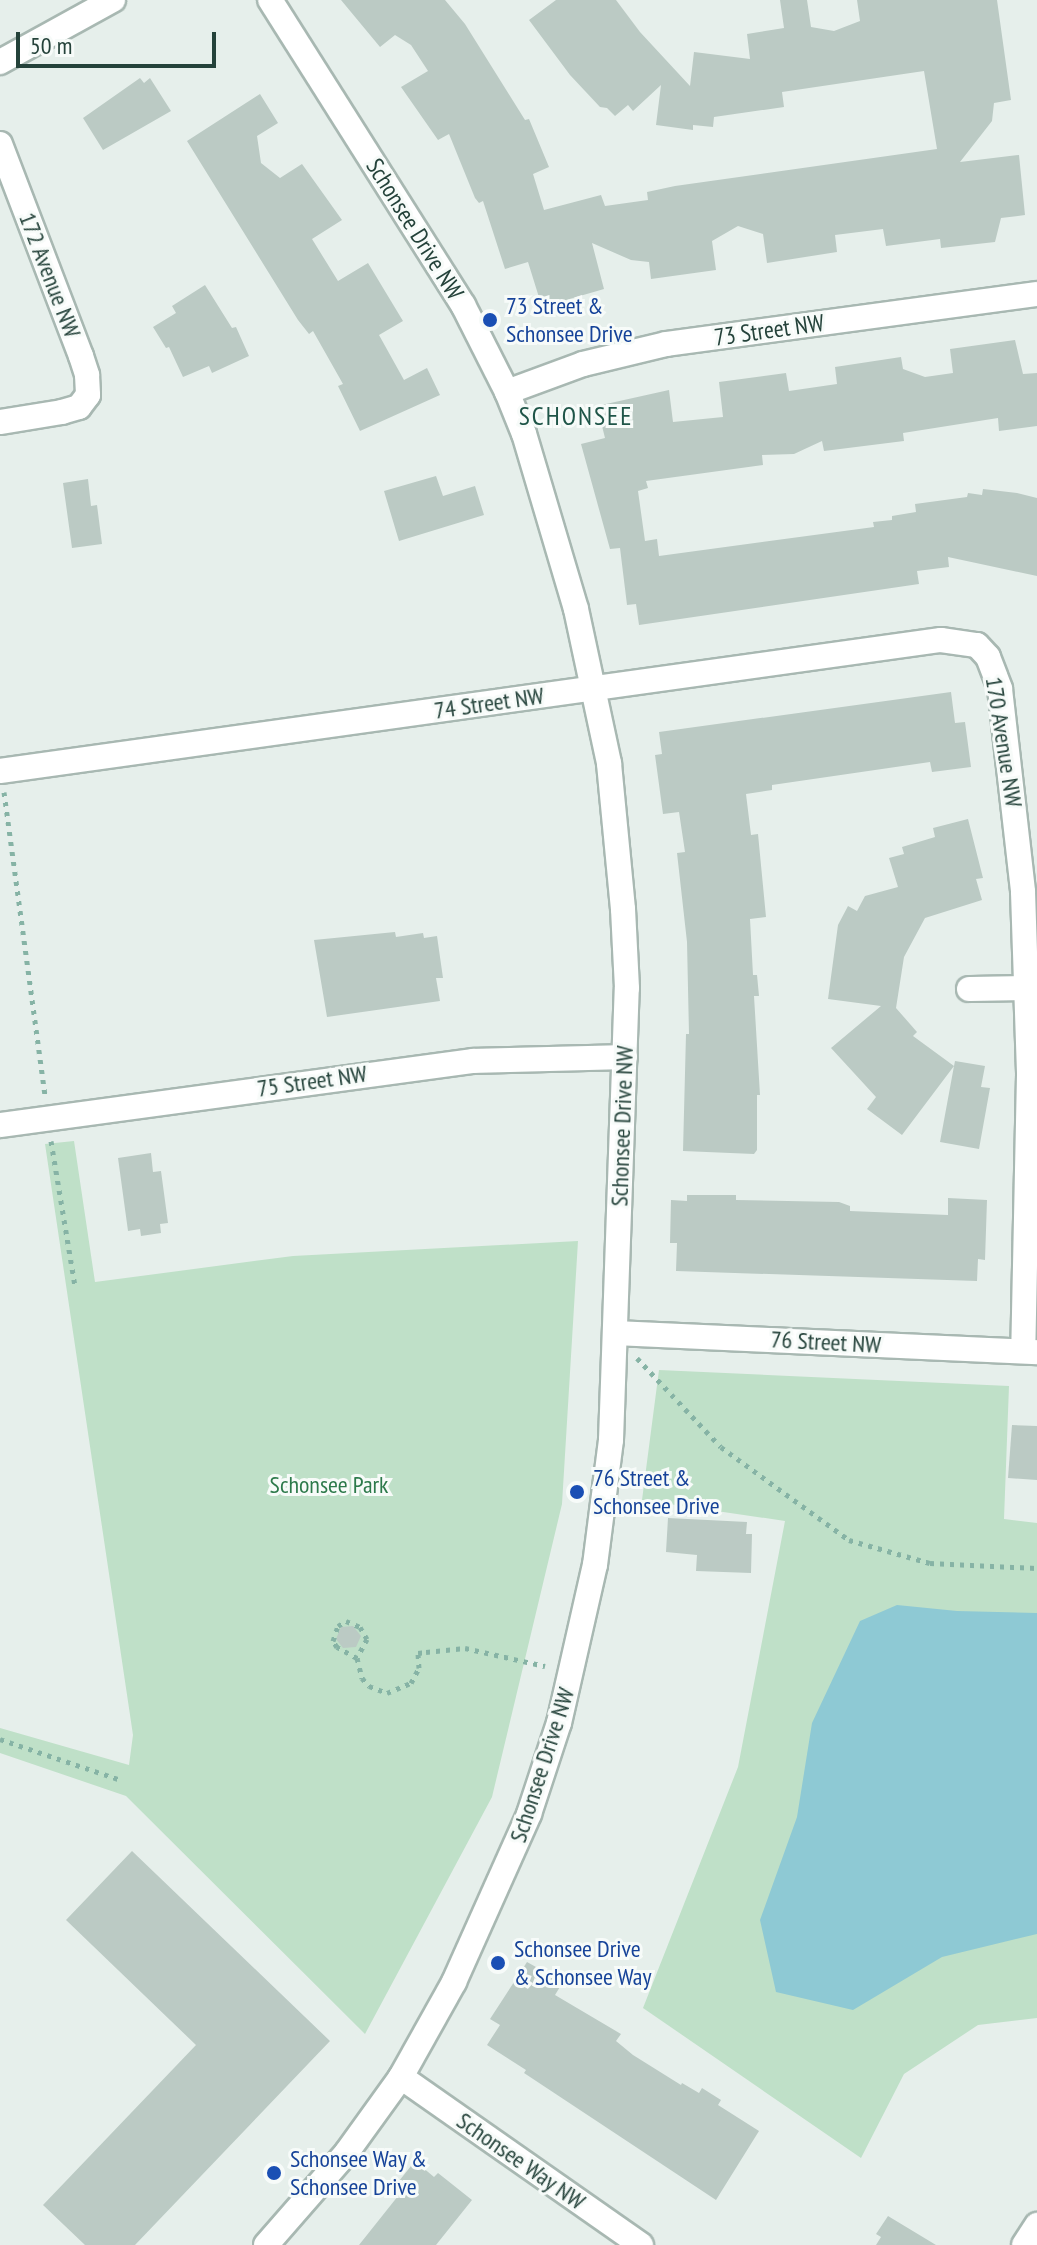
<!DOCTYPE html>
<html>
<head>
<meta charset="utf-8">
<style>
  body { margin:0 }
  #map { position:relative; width:1037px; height:2245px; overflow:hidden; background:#e6efeb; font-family:"PT Sans Narrow",sans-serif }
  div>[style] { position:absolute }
  .green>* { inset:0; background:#bfe0c8 }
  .water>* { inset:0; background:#8ec9d4 }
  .building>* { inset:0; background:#bbcac4 }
  .path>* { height:5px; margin-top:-2.5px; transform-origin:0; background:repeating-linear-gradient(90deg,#86b3a5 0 4px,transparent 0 10px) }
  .roads { filter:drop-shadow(2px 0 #a8b8b2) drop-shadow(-2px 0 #a8b8b2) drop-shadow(0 2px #a8b8b2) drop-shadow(0 -2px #a8b8b2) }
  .minor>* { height:24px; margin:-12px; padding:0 12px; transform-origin:12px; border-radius:12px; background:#fff }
  .tertiary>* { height:24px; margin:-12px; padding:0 12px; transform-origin:12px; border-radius:12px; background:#fff }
  .dots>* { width:22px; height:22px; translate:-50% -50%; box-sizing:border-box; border:4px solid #f7fbf9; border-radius:50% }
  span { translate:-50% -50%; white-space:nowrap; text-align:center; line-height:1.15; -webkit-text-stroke:6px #f7fbf9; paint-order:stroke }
  .street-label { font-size:24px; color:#24423a }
  .transit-label { font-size:24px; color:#164399 }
  .left { translate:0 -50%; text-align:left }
  .park-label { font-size:24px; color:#2d7a4b }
  .neighbourhood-label { font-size:26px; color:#1f5548; letter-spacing:2px }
  .scale { position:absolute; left:16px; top:32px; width:200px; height:36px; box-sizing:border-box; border:4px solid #24423a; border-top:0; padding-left:10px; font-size:24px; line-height:28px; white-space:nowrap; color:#24423a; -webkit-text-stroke:6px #f7fbf9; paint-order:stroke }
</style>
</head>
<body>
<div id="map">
  <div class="green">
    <i style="clip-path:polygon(74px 1141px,95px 1282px,293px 1256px,578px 1241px,562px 1504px,492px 1797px,365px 2034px,126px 1796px,0 1753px,0 1728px,129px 1765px,133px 1735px,45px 1144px)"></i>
    <i style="clip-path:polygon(659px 1370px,1009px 1386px,1004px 1519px,1037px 1523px,1037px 2018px,978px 2025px,904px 2074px,861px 2158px,643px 2008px,738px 1767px,785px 1521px,642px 1500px)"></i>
  </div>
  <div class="water">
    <i style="clip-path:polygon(897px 1605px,957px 1611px,1037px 1613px,1037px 1934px,942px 1957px,853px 2010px,776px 1992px,760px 1920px,797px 1817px,812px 1723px,860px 1621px)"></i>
  </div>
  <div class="building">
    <i style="clip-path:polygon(341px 0,445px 0,465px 24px,525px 120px,529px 119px,549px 167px,533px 174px,544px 210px,601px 195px,605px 206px,648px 200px,647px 192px,675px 186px,937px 149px,924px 71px,782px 92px,784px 107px,714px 117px,713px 127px,693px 125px,693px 130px,656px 125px,661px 85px,633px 111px,628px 105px,615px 116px,607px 108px,600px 107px,570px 75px,529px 20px,556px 0,616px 0,640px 32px,690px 86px,694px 52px,750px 59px,747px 34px,784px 28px,780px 0,807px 0,811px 27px,834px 31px,860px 21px,857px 0,997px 0,1011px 100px,994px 103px,992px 121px,960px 162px,1019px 155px,1025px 215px,1001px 218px,995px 242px,941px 248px,940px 239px,886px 246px,883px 229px,835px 235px,837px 252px,767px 263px,763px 234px,738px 226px,712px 241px,716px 270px,651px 279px,649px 262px,631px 260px,592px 243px,604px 289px,542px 307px,528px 262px,505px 269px,483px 201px,479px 203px,475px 198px,449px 134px,438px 140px,401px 87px,428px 71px,411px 45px,395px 35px,380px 47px)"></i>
    <i style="clip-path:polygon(140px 78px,144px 83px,150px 78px,171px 111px,103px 150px,83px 118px)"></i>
    <i style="clip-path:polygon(260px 94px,278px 123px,257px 136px,261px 163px,280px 178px,302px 164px,342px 220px,312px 239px,338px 281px,368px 263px,403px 321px,379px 335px,404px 380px,427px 368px,440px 395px,360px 431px,338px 386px,343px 384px,313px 331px,309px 334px,298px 320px,187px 141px)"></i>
    <i style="clip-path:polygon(205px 285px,232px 328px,236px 327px,249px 356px,212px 373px,209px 366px,183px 377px,169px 347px,166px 348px,153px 327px,176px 313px,172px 306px)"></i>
    <i style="clip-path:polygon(1015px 340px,1023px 374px,1037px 373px,1037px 426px,999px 431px,998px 418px,903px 433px,904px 441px,824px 451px,822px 441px,794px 454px,762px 455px,763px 465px,646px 481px,648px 488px,638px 491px,645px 541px,657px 539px,659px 556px,874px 527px,873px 522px,892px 520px,892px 516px,916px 512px,915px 504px,967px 497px,968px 493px,982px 495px,983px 489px,1017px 493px,1037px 498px,1037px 576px,948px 557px,949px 567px,917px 571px,919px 584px,639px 625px,636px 604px,627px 605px,620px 548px,610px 549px,581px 444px,605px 438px,597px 406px,669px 390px,673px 422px,723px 417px,719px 382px,786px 373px,789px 391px,837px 384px,835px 367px,901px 357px,903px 369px,925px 377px,953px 373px,950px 349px)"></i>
    <i style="clip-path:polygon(436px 476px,443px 496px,475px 486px,484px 515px,399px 541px,384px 491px)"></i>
    <i style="clip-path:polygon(88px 479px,91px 506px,97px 505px,102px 544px,72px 548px,63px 483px)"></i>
    <i style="clip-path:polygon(951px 692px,955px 723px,965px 722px,971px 767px,932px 772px,930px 762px,772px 785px,772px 790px,746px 794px,751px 835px,758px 834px,766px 917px,750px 919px,753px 975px,757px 975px,759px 996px,754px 996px,760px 1095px,757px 1095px,757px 1150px,754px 1154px,683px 1151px,686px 1034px,689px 1034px,687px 942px,677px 853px,685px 852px,679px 812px,663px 814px,655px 755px,662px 754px,659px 732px)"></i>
    <i style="clip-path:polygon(968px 819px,983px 878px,976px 879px,982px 900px,925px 918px,904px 957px,896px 1008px,917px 1032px,913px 1036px,954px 1066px,955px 1061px,985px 1066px,981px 1087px,990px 1088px,979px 1149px,940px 1142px,954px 1066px,902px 1135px,867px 1109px,876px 1097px,831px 1048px,881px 1006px,828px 999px,838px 925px,848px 906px,857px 911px,865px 896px,898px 887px,889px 858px,904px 854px,902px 847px,935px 837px,933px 828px)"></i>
    <i style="clip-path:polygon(395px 932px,396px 937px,423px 933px,424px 938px,437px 936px,443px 978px,436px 978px,440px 1001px,327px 1017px,314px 940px)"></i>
    <i style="clip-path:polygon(151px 1153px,153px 1172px,161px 1171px,168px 1223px,160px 1224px,161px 1233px,141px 1236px,140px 1229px,128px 1231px,118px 1158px)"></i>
    <i style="clip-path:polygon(687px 1195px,736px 1195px,736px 1200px,839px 1202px,850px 1206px,850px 1211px,948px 1215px,948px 1198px,987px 1200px,985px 1260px,978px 1259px,977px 1281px,676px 1271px,677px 1243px,670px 1243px,671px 1200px,687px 1201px)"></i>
    <i style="clip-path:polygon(1012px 1425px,1037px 1426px,1037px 1480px,1008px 1478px)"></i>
    <i style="clip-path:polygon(668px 1518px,747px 1522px,746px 1534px,752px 1534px,751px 1573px,696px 1571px,697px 1555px,666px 1552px)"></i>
    <i style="clip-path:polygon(353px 1626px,361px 1636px,356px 1647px,343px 1648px,336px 1639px,341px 1627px)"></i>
    <i style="clip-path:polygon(132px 1851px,330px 2041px,135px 2245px,85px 2245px,43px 2205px,196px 2045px,66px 1920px)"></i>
    <i style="clip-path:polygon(527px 1962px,563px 1982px,555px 1995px,621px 2034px,616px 2041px,633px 2055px,681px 2085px,682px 2083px,699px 2093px,702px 2088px,721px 2100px,718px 2105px,759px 2131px,716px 2200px,524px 2073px,526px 2070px,487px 2045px,500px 2025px,490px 2019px)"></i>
    <i style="clip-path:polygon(415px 2161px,434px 2177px,438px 2173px,472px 2200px,436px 2245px,359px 2245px,402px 2191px,395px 2186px)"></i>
    <i style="clip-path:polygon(888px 2216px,936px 2245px,876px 2245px,881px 2237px,876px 2234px)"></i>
  </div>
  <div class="path">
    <i style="left:4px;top:792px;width:307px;rotate:82.3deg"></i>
    <i style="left:51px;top:1141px;width:147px;rotate:80.6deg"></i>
    <i style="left:637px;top:1358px;width:122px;rotate:46.7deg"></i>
    <i style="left:721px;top:1447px;width:158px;rotate:36deg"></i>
    <i style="left:849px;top:1540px;width:84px;rotate:15.9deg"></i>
    <i style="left:930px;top:1563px;width:107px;rotate:2.7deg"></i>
    <i style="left:357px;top:1658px;width:23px;rotate:-151deg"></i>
    <i style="left:337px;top:1647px;width:7px;rotate:-124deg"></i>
    <i style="left:333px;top:1641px;width:16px;rotate:-72deg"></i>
    <i style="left:338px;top:1626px;width:9px;rotate:-32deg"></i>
    <i style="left:346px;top:1621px;width:15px;rotate:23deg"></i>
    <i style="left:360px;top:1627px;width:14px;rotate:60deg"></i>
    <i style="left:367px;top:1639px;width:21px;rotate:118deg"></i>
    <i style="left:357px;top:1658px;width:21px;rotate:76deg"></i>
    <i style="left:362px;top:1678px;width:11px;rotate:49deg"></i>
    <i style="left:369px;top:1686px;width:19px;rotate:21deg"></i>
    <i style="left:387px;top:1693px;width:26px;rotate:-23deg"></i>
    <i style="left:411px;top:1683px;width:17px;rotate:-62deg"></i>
    <i style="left:419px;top:1668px;width:15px;rotate:-94deg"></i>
    <i style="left:418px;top:1653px;width:8px;rotate:-7deg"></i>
    <i style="left:426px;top:1652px;width:39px;rotate:-6deg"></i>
    <i style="left:465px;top:1648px;width:82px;rotate:12.7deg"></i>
    <i style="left:0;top:1739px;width:125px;rotate:18.7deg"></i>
  </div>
  <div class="roads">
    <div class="minor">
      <i style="left:0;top:62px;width:129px;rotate:-28.8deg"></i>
      <i style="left:0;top:144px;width:227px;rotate:69.1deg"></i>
      <i style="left:81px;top:356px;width:20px;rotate:72deg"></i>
      <i style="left:87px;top:375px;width:20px;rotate:87deg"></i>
      <i style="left:88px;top:395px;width:15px;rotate:127deg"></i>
      <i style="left:79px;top:407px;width:18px;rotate:164deg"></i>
      <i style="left:62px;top:412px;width:63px;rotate:170.8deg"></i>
      <i style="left:507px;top:392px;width:81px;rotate:-20.2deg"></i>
      <i style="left:583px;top:364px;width:85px;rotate:-13.5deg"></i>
      <i style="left:666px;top:344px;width:374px;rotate:-7.7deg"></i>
      <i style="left:0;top:771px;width:950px;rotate:-7.93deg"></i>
      <i style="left:941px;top:640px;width:36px;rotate:8deg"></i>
      <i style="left:977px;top:645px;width:16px;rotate:47deg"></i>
      <i style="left:988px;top:657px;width:34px;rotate:69deg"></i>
      <i style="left:1000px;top:689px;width:204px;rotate:83.5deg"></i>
      <i style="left:1023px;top:892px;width:183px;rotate:88.1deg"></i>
      <i style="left:1029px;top:1075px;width:276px;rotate:91.2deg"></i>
      <i style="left:969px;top:989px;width:58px;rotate:-1deg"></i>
      <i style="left:0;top:1125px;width:477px;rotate:-7.7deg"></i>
      <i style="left:473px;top:1061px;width:152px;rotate:-1.5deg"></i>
      <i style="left:1024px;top:2245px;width:24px;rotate:-57deg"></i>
    </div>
    <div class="tertiary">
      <i style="left:616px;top:1333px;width:421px;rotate:2.6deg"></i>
      <i style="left:401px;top:2077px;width:293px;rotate:35deg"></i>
      <i style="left:266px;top:2245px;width:123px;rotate:-48.9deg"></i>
      <i style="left:347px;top:2152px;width:92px;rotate:-54.2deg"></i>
      <i style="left:401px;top:2077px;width:109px;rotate:-60.8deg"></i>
      <i style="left:454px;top:1982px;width:184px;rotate:-65.9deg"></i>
      <i style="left:529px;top:1814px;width:96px;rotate:-71.8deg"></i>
      <i style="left:559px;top:1723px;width:162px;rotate:-77.2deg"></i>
      <i style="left:595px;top:1565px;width:126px;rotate:-82.7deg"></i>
      <i style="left:611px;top:1440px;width:452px;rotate:-88deg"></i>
      <i style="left:627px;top:988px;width:79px;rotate:-92.9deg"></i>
      <i style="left:623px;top:909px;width:147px;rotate:-95.5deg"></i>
      <i style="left:609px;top:763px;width:157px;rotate:-102.1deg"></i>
      <i style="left:576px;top:609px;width:183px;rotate:-106.5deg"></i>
      <i style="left:524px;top:434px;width:45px;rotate:-112deg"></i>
      <i style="left:507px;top:392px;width:97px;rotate:-116.8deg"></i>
      <i style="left:463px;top:305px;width:361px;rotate:-122.3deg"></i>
    </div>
  </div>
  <div class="dots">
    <i style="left:490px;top:320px;background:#1a4fb4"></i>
    <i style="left:577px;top:1492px;background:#1a4fb4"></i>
    <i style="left:498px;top:1963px;background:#1a4fb4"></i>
    <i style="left:274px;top:2173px;background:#1a4fb4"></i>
  </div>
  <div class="street-label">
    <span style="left:415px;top:229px;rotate:58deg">Schonsee Drive NW</span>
    <span style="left:50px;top:275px;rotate:69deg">172 Avenue NW</span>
    <span style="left:769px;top:330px;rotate:-8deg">73 Street NW</span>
    <span style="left:489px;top:703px;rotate:-8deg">74 Street NW</span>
    <span style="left:1004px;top:742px;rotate:81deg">170 Avenue NW</span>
    <span style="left:312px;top:1081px;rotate:-8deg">75 Street NW</span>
    <span style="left:622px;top:1126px;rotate:-88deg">Schonsee Drive NW</span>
    <span style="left:826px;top:1342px;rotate:3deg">76 Street NW</span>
    <span style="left:542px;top:1765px;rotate:-72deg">Schonsee Drive NW</span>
    <span style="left:521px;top:2161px;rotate:35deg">Schonsee Way NW</span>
  </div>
  <div class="transit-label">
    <span class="left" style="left:506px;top:320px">73 Street &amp;<br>Schonsee Drive</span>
    <span class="left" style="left:593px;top:1492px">76 Street &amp;<br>Schonsee Drive</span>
    <span class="left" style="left:514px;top:1963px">Schonsee Drive<br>&amp; Schonsee Way</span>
    <span class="left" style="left:290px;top:2173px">Schonsee Way &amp;<br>Schonsee Drive</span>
  </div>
  <div class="park-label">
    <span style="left:329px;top:1485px">Schonsee Park</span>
  </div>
  <div class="neighbourhood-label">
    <span style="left:576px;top:416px">SCHONSEE</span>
  </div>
  <div class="scale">50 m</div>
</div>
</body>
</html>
